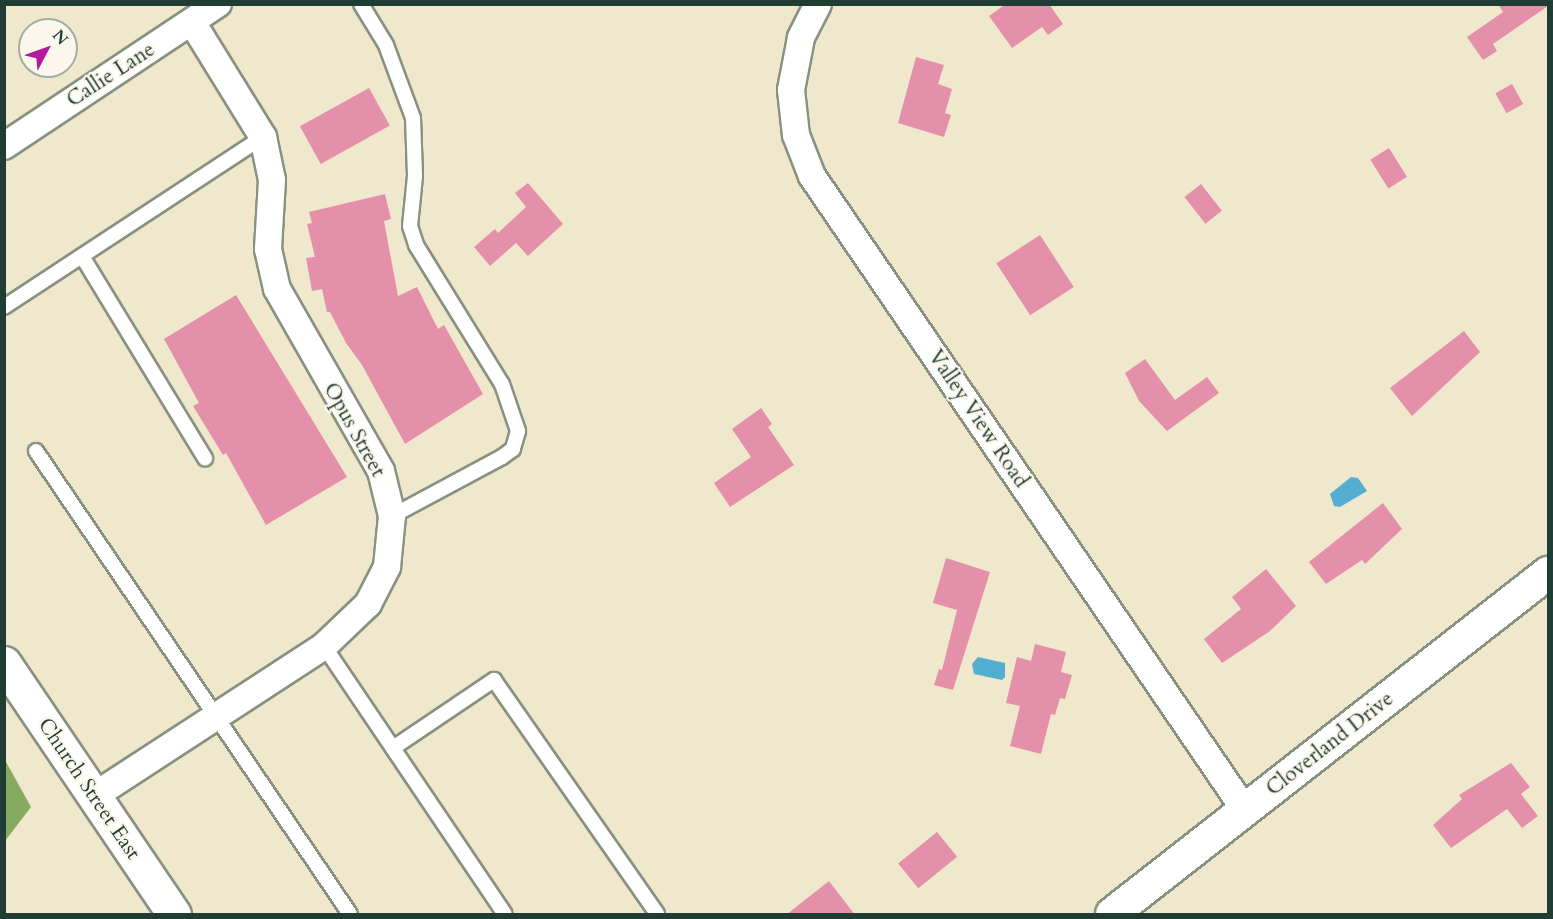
<!DOCTYPE html>
<html>
<head>
<meta charset="utf-8">
<style>
  body { margin:0 }
  #map { position:relative; width:1553px; height:919px; overflow:hidden; background:#efe8cc; font-family:Cardo,serif }
  div>[style] { position:absolute }
  .forest>* { inset:0; background:#86aa5f }
  .water>* { inset:0; background:#53aed1 }
  .building>* { inset:0; background:#e490aa; transform-origin:0 0 }
  .roads { filter:drop-shadow(2px 0 #879280) drop-shadow(-2px 0 #879280) drop-shadow(0 2px #879280) drop-shadow(0 -2px #879280) }
  .service>* { height:14px; margin:-7px; padding:0 7px; transform-origin:7px; border-radius:7px; background:#fff }
  .minor>* { height:26px; margin:-13px; padding:0 13px; transform-origin:13px; border-radius:13px; background:#fff }
  .tertiary>* { height:32px; margin:-16px; padding:0 16px; transform-origin:16px; border-radius:16px; background:#fff }
  .secondary>* { height:33px; margin:-16.5px; padding:0 16.5px; transform-origin:16.5px; border-radius:16.5px; background:#fff }
  span { translate:-50% -50%; white-space:nowrap; text-align:center; line-height:1.15; -webkit-text-stroke:4.5px #fbf7ec; paint-order:stroke }
  .street-label { font-size:21px; color:#1f3d34 }
  .frame { position:absolute; inset:0; border:6px solid #1f3d34; pointer-events:none }
  .north { position:absolute; left:18px; top:18px; width:60px; height:60px; box-sizing:border-box; background:#fbf7ec; border:2px solid #a3ada2; border-radius:50%; rotate:49deg; font-size:16px; font-weight:700; line-height:24px; text-align:center; color:#1f3d34 }
  .north::after { content:''; display:block; margin:auto; width:21px; height:27px; background:#b5179e; clip-path:polygon(50% 0,100% 100%,50% 72%,0 100%) }
</style>
</head>
<body>
<div id="map">
  <div class="forest">
    <i style="clip-path:polygon(5px 760px,31px 807px,5px 841px,4px 841px)"></i>
  </div>
  <div class="water">
    <i style="clip-path:polygon(1351px 477px,1358px 478px,1367px 491px,1340px 507px,1334px 506px,1330px 494px)"></i>
    <i style="clip-path:polygon(978px 657px,1005px 663px,1005px 677px,1002px 680px,974px 674px,972px 664px)"></i>
  </div>
  <div class="building">
    <i style="clip-path:polygon(1006px 4px,1049px 4px,1063px 24px,1048px 35px,1042px 27px,1012px 48px,989px 16px)"></i>
    <i style="clip-path:polygon(1498px 4px,1548px 6px,1493px 44px,1497px 51px,1483px 60px,1467px 37px,1503px 12px)"></i>
    <i style="clip-path:polygon(916px 57px,944px 65px,938px 84px,952px 89px,945px 113px,951px 115px,944px 137px,898px 123px)"></i>
    <i style="left:1512px;top:84px;width:23px;height:19px;rotate:61deg"></i>
    <i style="left:369px;top:88px;width:43px;height:79px;rotate:61deg"></i>
    <i style="left:1389px;top:148px;width:34px;height:22px;rotate:58deg"></i>
    <i style="clip-path:polygon(528px 183px,563px 224px,528px 256px,516px 243px,490px 266px,474px 247px,495px 229px,498px 233px,526px 207px,515px 193px)"></i>
    <i style="left:1201px;top:184px;width:34px;height:21px;rotate:52deg"></i>
    <i style="clip-path:polygon(385px 194px,391px 219px,384px 221px,398px 296px,417px 287px,438px 329px,444px 325px,483px 394px,405px 444px,362px 365px,346px 343px,330px 312px,327px 312px,322px 289px,312px 291px,306px 258px,315px 257px,307px 224px,312px 223px,309px 212px)"></i>
    <i style="left:1040px;top:235px;width:62px;height:52px;rotate:57deg"></i>
    <i style="clip-path:polygon(236px 295px,347px 477px,266px 525px,226px 453px,223px 455px,193px 406px,199px 403px,164px 339px)"></i>
    <i style="clip-path:polygon(1464px 331px,1480px 352px,1412px 416px,1390px 388px)"></i>
    <i style="clip-path:polygon(1145px 359px,1175px 400px,1207px 377px,1219px 393px,1167px 431px,1139px 401px,1125px 373px)"></i>
    <i style="clip-path:polygon(761px 408px,772px 424px,768px 427px,794px 465px,730px 507px,714px 483px,751px 457px,732px 429px)"></i>
    <i style="clip-path:polygon(1383px 503px,1402px 529px,1365px 564px,1362px 560px,1326px 584px,1309px 562px)"></i>
    <i style="clip-path:polygon(946px 558px,990px 572px,953px 690px,934px 685px,939px 669px,942px 670px,957px 610px,933px 603px)"></i>
    <i style="clip-path:polygon(1266px 569px,1296px 606px,1270px 631px,1222px 663px,1204px 639px,1241px 609px,1232px 597px)"></i>
    <i style="clip-path:polygon(1035px 644px,1066px 652px,1061px 672px,1072px 675px,1065px 699px,1060px 698px,1055px 715px,1051px 714px,1041px 754px,1010px 746px,1020px 706px,1006px 703px,1017px 657px,1031px 661px)"></i>
    <i style="clip-path:polygon(1511px 763px,1530px 787px,1521px 794px,1538px 816px,1522px 828px,1507px 809px,1451px 848px,1433px 825px,1462px 799px,1459px 795px)"></i>
    <i style="left:937px;top:832px;width:32px;height:50px;rotate:51deg"></i>
    <i style="clip-path:polygon(829px 881px,855px 915px,786px 915px)"></i>
  </div>
  <div class="roads">
    <div class="service">
      <i style="left:361px;top:4px;width:48px;rotate:58.6deg"></i>
      <i style="left:386px;top:45px;width:78px;rotate:69.7deg"></i>
      <i style="left:413px;top:118px;width:58px;rotate:88deg"></i>
      <i style="left:415px;top:176px;width:50px;rotate:95.7deg"></i>
      <i style="left:410px;top:226px;width:20px;rotate:72deg"></i>
      <i style="left:416px;top:245px;width:163px;rotate:58.3deg"></i>
      <i style="left:502px;top:384px;width:50px;rotate:71.2deg"></i>
      <i style="left:518px;top:431px;width:19px;rotate:106deg"></i>
      <i style="left:513px;top:449px;width:14px;rotate:144deg"></i>
      <i style="left:502px;top:457px;width:125px;rotate:151.8deg"></i>
      <i style="left:82px;top:256px;width:237px;rotate:58.7deg"></i>
      <i style="left:4px;top:307px;width:310px;rotate:-33.3deg"></i>
      <i style="left:36px;top:451px;width:559px;rotate:55.86deg"></i>
      <i style="left:324px;top:646px;width:323px;rotate:56deg"></i>
      <i style="left:393px;top:748px;width:122px;rotate:-34deg"></i>
      <i style="left:494px;top:680px;width:285px;rotate:55.1deg"></i>
    </div>
    <div class="minor">
      <i style="left:818px;top:4px;width:38px;rotate:117deg"></i>
      <i style="left:801px;top:38px;width:53px;rotate:100.9deg"></i>
      <i style="left:791px;top:90px;width:45px;rotate:83.7deg"></i>
      <i style="left:796px;top:135px;width:44px;rotate:68.7deg"></i>
      <i style="left:812px;top:176px;width:768px;rotate:55.67deg"></i>
      <i style="left:4px;top:146px;width:257px;rotate:-33.6deg"></i>
      <i style="left:94px;top:796px;width:275px;rotate:-33.1deg"></i>
      <i style="left:324px;top:646px;width:61px;rotate:-43.7deg"></i>
      <i style="left:368px;top:604px;width:42px;rotate:-62.8deg"></i>
      <i style="left:387px;top:567px;width:51px;rotate:-84.4deg"></i>
      <i style="left:392px;top:516px;width:46px;rotate:-103.7deg"></i>
      <i style="left:381px;top:471px;width:210px;rotate:-119.7deg"></i>
      <i style="left:277px;top:289px;width:41px;rotate:-102.7deg"></i>
      <i style="left:268px;top:249px;width:69px;rotate:-86.7deg"></i>
      <i style="left:272px;top:180px;width:44px;rotate:-101.8deg"></i>
      <i style="left:263px;top:137px;width:135px;rotate:-121.7deg"></i>
    </div>
    <div class="tertiary">
      <i style="left:1112px;top:914px;width:554px;rotate:-38.03deg"></i>
    </div>
    <div class="secondary">
      <i style="left:4px;top:663px;width:303px;rotate:55.9deg"></i>
    </div>
  </div>
  <div class="street-label">
    <span style="left:111px;top:75px;rotate:-33deg">Callie Lane</span>
    <span style="left:978px;top:419px;rotate:56deg">Valley View Road</span>
    <span style="left:354px;top:430px;rotate:61deg">Opus Street</span>
    <span style="left:1330px;top:744px;rotate:-38deg">Cloverland Drive</span>
    <span style="left:89px;top:789px;rotate:56deg">Church Street East</span>
  </div>
  <div class="frame"></div>
  <div class="north">N</div>
</div>
</body>
</html>
